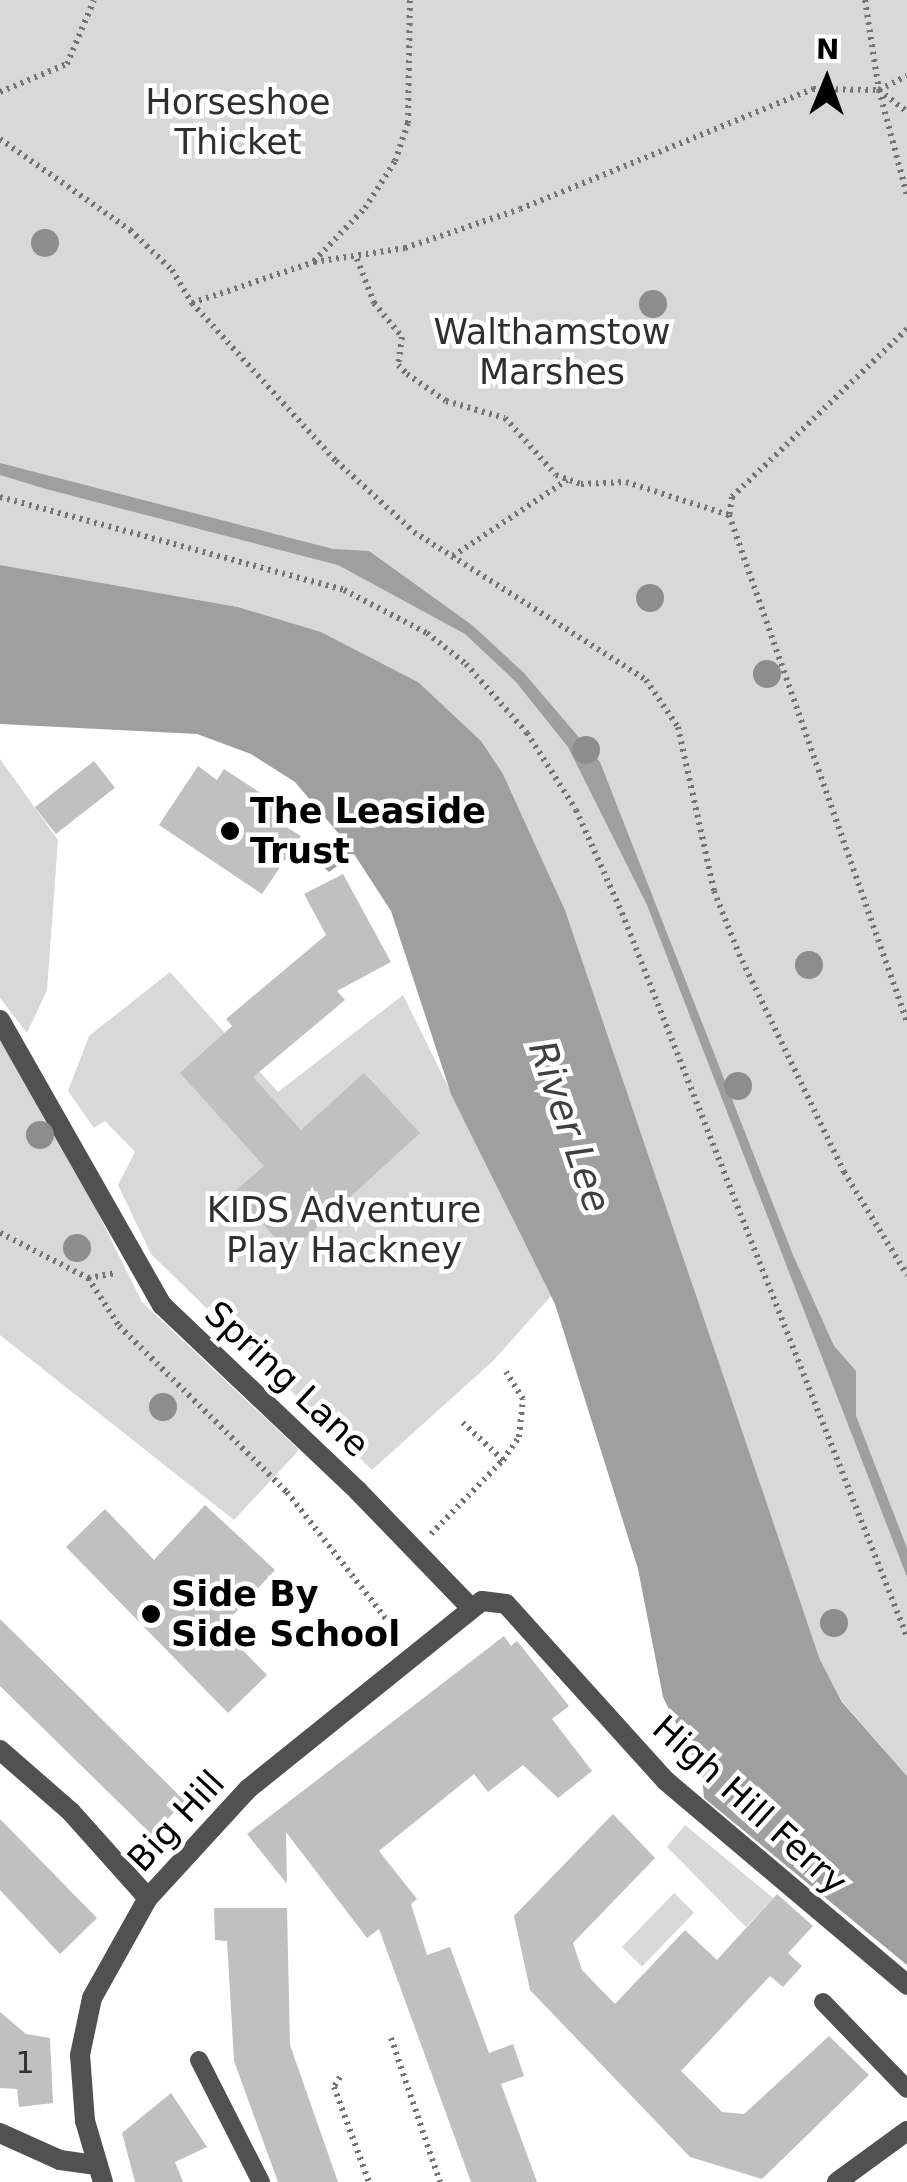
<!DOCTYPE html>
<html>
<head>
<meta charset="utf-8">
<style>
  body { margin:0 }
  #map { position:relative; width:907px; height:2182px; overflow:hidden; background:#fff; font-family:"DejaVu Sans",sans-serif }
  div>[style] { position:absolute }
  .green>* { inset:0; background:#d8d8d8; transform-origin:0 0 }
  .water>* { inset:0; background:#9f9f9f }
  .building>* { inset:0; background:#c0c0c0; transform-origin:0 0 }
  .path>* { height:6px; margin-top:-3px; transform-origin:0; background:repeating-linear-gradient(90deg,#737373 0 2.5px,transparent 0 7.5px) }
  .service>* { height:18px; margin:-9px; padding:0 9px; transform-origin:9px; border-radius:9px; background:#515151 }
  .minor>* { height:20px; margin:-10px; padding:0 10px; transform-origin:10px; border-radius:10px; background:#515151 }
  .trees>* { width:28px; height:28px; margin:-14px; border-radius:50%; background:#8d8d8d }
  .dots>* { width:28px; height:28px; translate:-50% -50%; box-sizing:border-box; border:5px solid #fff; border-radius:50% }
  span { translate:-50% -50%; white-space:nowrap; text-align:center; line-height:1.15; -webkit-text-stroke:9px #fff; paint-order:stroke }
  .number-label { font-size:30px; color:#303030 }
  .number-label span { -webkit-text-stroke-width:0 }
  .park-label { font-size:35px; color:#2f2f2f }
  .poi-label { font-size:35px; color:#000; font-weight:700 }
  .left { translate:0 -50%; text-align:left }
  .street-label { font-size:35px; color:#000 }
  .water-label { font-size:38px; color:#404040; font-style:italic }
  .north { position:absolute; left:777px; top:30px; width:100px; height:100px; -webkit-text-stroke:8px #fff; paint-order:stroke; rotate:1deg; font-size:28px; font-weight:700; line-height:40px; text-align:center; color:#000 }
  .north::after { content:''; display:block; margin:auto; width:35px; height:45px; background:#000; clip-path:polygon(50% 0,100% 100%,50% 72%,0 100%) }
</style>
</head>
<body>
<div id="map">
  <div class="green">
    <i style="clip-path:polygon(0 0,907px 0,907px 1776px,842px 1701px,820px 1661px,565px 910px,503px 774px,418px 682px,321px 632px,238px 607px,0 565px)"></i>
    <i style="clip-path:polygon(0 759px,58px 840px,47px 990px,27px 1033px,0 998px)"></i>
    <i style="clip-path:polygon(170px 972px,278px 1092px,403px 995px,551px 1296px,494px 1360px,372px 1470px,151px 1254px,118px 1185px,135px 1152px,105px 1121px,94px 1128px,68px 1091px,89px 1036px)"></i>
    <i style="clip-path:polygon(0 1041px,74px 1165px,142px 1302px,299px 1450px,234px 1520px,0 1335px)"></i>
    <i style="clip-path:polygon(685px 1825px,773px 1898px,746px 1927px,667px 1847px)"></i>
    <i style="left:674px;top:1893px;width:28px;height:75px;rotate:44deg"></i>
  </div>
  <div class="water">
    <i style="clip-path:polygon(0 463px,333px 549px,369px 551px,472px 625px,524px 673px,600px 762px,793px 1255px,834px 1346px,856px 1371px,856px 1416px,907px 1548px,907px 1577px,647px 905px,568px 747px,516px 682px,465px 634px,338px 565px,46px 489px,0 475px)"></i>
    <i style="clip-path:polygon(0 565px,238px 607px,321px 632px,418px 682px,481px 741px,503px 774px,565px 910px,820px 1660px,842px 1702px,907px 1776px,907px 1965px,704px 1798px,702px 1776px,663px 1697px,638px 1569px,555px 1304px,451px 1094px,391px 911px,354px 854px,329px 872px,320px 863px,344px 840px,295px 782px,251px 754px,197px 734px,0 724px)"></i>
  </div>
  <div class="building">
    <i style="left:94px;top:761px;width:34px;height:75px;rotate:52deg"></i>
    <i style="clip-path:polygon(198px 766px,217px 780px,224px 769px,288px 811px,280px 823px,301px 836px,262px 894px,159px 825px)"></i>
    <i style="clip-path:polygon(343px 874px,391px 962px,337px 991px,345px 1000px,253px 1077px,301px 1130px,364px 1073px,420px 1133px,289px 1253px,234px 1192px,264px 1166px,180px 1073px,232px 1026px,226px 1019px,326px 935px,304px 894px)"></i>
    <i style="clip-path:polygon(205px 1505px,275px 1570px,221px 1628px,267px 1675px,228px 1713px,66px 1547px,105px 1509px,154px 1560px)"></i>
    <i style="clip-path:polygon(0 1619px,185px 1801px,152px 1835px,0 1686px)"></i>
    <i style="clip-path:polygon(504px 1636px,511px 1646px,517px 1641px,569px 1706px,552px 1719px,592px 1771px,558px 1798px,523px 1765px,488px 1792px,474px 1774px,379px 1851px,417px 1899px,411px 1904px,427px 1955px,450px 1947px,489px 2053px,513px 2044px,524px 2076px,501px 2084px,537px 2182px,471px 2182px,379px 1929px,367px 1938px,286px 1832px,287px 1884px,247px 1834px)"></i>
    <i style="clip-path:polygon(613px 1814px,655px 1858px,573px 1943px,582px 1970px,615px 2004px,685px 1930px,717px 1960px,777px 1894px,813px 1926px,788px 1953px,802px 1966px,783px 1987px,770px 1976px,681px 2071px,722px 2112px,744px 2114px,829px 2036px,869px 2075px,762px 2179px,690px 2157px,530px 1990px,514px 1916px)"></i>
    <i style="clip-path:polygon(0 1819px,97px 1918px,60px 1954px,0 1890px)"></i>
    <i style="clip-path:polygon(214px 1908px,287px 1908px,290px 2045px,338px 2182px,278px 2182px,234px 2061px,227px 1941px,215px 1940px)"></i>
    <i style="clip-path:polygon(0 2012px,26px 2034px,50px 2038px,53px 2103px,19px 2107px,17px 2089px,0 2088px)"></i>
    <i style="clip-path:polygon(171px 2093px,207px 2147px,175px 2162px,183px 2182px,135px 2182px,122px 2133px)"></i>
  </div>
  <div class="path">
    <i style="left:865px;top:0;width:91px;rotate:81.2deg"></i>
    <i style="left:879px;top:90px;width:109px;rotate:75.1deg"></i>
    <i style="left:879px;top:90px;width:31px;rotate:-27deg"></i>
    <i style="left:0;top:92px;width:73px;rotate:-22.7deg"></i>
    <i style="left:67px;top:64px;width:69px;rotate:-67.1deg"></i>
    <i style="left:0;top:139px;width:159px;rotate:35deg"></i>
    <i style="left:130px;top:230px;width:58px;rotate:43.6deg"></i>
    <i style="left:172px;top:270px;width:39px;rotate:59deg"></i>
    <i style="left:192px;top:303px;width:129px;rotate:-18.6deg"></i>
    <i style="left:314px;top:262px;width:92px;rotate:-8.7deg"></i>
    <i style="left:405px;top:248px;width:121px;rotate:-18.7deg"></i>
    <i style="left:520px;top:209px;width:317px;rotate:-22.3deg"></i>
    <i style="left:813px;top:89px;width:66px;rotate:0.9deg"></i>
    <i style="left:879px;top:90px;width:36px;rotate:38deg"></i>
    <i style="left:357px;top:259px;width:47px;rotate:68.9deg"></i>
    <i style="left:374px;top:303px;width:44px;rotate:50.5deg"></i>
    <i style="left:402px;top:337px;width:28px;rotate:98deg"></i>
    <i style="left:398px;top:365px;width:13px;rotate:45deg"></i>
    <i style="left:407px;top:374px;width:47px;rotate:34.7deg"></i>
    <i style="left:446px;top:401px;width:61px;rotate:16.1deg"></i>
    <i style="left:505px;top:418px;width:76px;rotate:48.2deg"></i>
    <i style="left:556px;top:475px;width:27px;rotate:20deg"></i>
    <i style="left:581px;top:484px;width:45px;rotate:-2.5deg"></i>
    <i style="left:626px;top:482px;width:108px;rotate:17.8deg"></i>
    <i style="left:314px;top:261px;width:74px;rotate:-46.1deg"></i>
    <i style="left:365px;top:208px;width:56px;rotate:-57.4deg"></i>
    <i style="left:395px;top:161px;width:40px;rotate:-71.1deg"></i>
    <i style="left:408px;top:123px;width:123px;rotate:-89.1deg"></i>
    <i style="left:192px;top:303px;width:214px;rotate:47.7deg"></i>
    <i style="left:336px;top:461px;width:105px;rotate:42.3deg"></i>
    <i style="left:414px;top:532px;width:275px;rotate:32.5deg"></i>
    <i style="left:646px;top:680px;width:57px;rotate:55.8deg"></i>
    <i style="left:678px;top:727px;width:168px;rotate:77.6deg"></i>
    <i style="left:714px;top:891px;width:68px;rotate:68.4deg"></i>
    <i style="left:739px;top:954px;width:242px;rotate:64.3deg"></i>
    <i style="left:844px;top:1172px;width:121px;rotate:58.5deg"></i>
    <i style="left:907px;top:329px;width:243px;rotate:136.2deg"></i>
    <i style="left:732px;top:497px;width:18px;rotate:99deg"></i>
    <i style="left:729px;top:515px;width:537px;rotate:70.65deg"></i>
    <i style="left:0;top:497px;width:356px;rotate:15.1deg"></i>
    <i style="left:344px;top:590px;width:93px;rotate:27.4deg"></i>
    <i style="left:427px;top:633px;width:50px;rotate:38.5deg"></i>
    <i style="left:466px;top:664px;width:92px;rotate:48.5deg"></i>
    <i style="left:527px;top:733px;width:91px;rotate:57.5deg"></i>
    <i style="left:576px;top:810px;width:113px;rotate:65.9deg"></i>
    <i style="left:622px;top:913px;width:778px;rotate:68.51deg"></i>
    <i style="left:453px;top:556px;width:137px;rotate:-33.7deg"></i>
    <i style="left:0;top:1233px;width:99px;rotate:27.1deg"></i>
    <i style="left:88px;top:1278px;width:27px;rotate:-10deg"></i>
    <i style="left:88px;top:1278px;width:57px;rotate:57.1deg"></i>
    <i style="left:119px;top:1326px;width:236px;rotate:44.7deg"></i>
    <i style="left:287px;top:1492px;width:180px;rotate:52deg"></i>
    <i style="left:503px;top:1460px;width:28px;rotate:-55deg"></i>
    <i style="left:519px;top:1437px;width:38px;rotate:-84deg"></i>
    <i style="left:523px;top:1399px;width:32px;rotate:-122deg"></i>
    <i style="left:431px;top:1534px;width:103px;rotate:-45.8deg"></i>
    <i style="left:503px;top:1460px;width:59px;rotate:-137.1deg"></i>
    <i style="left:391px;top:2038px;width:152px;rotate:71.2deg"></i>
    <i style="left:340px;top:2077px;width:12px;rotate:121deg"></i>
    <i style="left:334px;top:2087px;width:101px;rotate:69.8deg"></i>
  </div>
  <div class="service">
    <i style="left:823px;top:2002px;width:121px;rotate:46deg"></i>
    <i style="left:199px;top:2060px;width:137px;rotate:63.1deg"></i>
  </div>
  <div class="minor">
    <i style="left:0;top:1020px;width:328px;rotate:60.4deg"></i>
    <i style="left:162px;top:1305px;width:270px;rotate:43.5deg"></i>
    <i style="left:358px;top:1491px;width:161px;rotate:46deg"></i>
    <i style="left:0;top:1750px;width:94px;rotate:41.1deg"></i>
    <i style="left:71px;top:1812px;width:115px;rotate:48.2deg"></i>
    <i style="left:0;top:2133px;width:66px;rotate:24.2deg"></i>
    <i style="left:60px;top:2160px;width:35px;rotate:8deg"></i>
    <i style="left:103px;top:2182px;width:64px;rotate:-106.4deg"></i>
    <i style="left:85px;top:2121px;width:66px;rotate:-94.3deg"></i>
    <i style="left:80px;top:2055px;width:58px;rotate:-78.1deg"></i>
    <i style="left:92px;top:1998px;width:115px;rotate:-60.8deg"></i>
    <i style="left:148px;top:1898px;width:148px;rotate:-47.5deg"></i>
    <i style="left:248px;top:1789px;width:300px;rotate:-38.8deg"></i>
    <i style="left:482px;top:1601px;width:24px;rotate:7deg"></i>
    <i style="left:506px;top:1604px;width:239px;rotate:47.9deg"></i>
    <i style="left:666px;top:1781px;width:316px;rotate:40.2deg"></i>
    <i style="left:837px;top:2182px;width:87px;rotate:-36.1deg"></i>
  </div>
  <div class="trees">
    <i style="left:45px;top:243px"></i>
    <i style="left:653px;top:304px"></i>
    <i style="left:650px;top:598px"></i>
    <i style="left:767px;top:674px"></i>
    <i style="left:586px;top:750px"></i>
    <i style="left:809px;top:965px"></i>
    <i style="left:738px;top:1086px"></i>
    <i style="left:40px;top:1135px"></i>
    <i style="left:77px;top:1248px"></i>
    <i style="left:163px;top:1407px"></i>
    <i style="left:834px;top:1623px"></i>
  </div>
  <div class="dots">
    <i style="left:230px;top:831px;background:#000"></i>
    <i style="left:151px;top:1614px;background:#000"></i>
  </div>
  <div class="number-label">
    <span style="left:25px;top:2063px">1</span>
  </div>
  <div class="park-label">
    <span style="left:238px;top:122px">Horseshoe<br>Thicket</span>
    <span style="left:552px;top:352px">Walthamstow<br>Marshes</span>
    <span style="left:344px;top:1230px">KIDS Adventure<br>Play Hackney</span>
  </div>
  <div class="poi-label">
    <span class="left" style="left:250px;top:831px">The Leaside<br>Trust</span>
    <span class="left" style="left:171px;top:1614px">Side By<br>Side School</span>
  </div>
  <div class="street-label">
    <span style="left:287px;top:1379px;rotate:43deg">Spring Lane</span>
    <span style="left:750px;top:1805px;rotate:42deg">High Hill Ferry</span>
    <span style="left:176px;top:1821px;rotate:-47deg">Big Hill</span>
  </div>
  <div class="water-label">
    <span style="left:569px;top:1127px;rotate:71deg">River Lee</span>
  </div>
  <div class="north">N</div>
</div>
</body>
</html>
